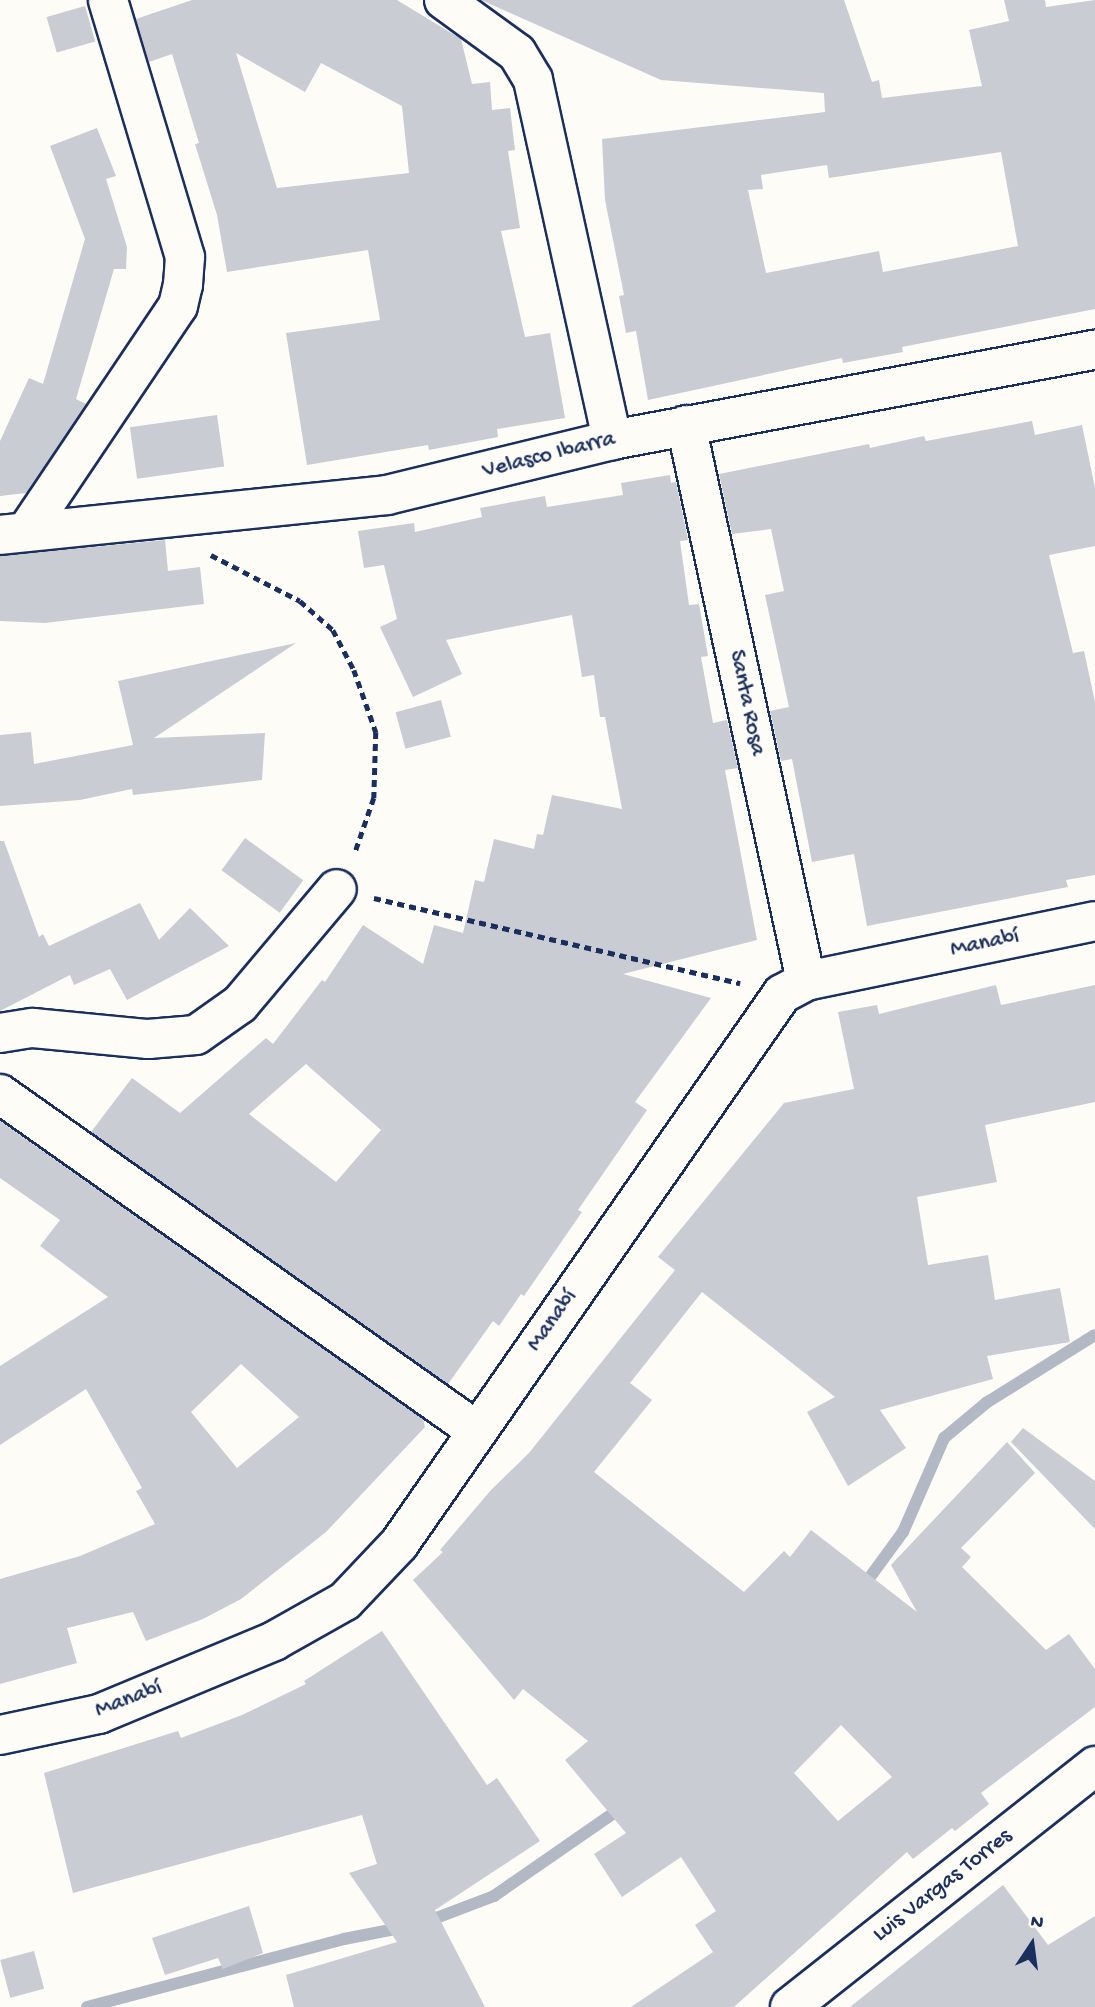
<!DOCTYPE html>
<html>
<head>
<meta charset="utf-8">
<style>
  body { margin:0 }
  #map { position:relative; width:1095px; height:2007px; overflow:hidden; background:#fdfcf7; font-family:"Gochi Hand",sans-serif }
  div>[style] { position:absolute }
  .stream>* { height:12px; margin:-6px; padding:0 6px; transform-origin:6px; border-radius:6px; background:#b3b8c5 }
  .building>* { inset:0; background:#c9ccd3; transform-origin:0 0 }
  .path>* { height:4.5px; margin-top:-2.25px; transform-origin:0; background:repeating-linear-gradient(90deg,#1b2f5e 0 7px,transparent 0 12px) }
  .roads { filter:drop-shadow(2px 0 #1b2f5e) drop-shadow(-2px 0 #1b2f5e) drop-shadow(0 2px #1b2f5e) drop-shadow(0 -2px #1b2f5e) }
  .street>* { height:38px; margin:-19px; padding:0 19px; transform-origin:19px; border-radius:19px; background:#fdfcf7 }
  span { translate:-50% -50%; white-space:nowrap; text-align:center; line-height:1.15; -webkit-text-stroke:6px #fdfcf7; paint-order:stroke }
  .street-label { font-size:23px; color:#1b2f5e }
  .north { position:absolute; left:997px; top:1909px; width:70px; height:70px; -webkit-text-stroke:5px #fdfcf7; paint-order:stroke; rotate:13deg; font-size:19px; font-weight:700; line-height:28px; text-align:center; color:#1b2f5e }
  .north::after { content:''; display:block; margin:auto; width:24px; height:32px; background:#1b2f5e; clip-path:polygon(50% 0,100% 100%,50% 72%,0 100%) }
</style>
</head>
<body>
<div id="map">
  <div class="stream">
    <i style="left:862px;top:1588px;width:69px;rotate:-53.8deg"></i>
    <i style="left:903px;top:1532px;width:103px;rotate:-66.4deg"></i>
    <i style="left:944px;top:1438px;width:55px;rotate:-39.8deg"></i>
    <i style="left:986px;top:1403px;width:128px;rotate:-32deg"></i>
    <i style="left:423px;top:1923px;width:76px;rotate:-20.8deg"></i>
    <i style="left:494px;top:1896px;width:158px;rotate:-34.7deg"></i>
    <i style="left:87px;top:2007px;width:266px;rotate:-14.8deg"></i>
    <i style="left:344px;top:1939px;width:62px;rotate:-11.1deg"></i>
  </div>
  <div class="building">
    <i style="clip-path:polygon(evenodd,192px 0,397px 0,461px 39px,472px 84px,490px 82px,492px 110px,510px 108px,515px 150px,508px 151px,520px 228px,501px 231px,525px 337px,550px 333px,565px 418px,497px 429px,498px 437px,429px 450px,428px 445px,307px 465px,286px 333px,380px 320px,368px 250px,227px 272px,217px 215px,195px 144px,199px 143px,172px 54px,149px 62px,136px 19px,192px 0,236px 53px,305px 92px,321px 63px,402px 106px,409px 173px,277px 188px,236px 53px)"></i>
    <i style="clip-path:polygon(evenodd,481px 0,844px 0,872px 82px,879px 80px,882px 98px,982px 86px,969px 30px,1009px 21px,1004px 0,1045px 0,1046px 7px,1095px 0,1095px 309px,902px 347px,903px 352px,843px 363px,842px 358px,648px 400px,636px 331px,626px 333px,619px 296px,624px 295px,605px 200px,602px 139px,825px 112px,824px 93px,661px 80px,481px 0,1001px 152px,1018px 246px,883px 272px,879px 251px,766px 273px,748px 190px,763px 189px,761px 175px,827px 165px,829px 178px,1001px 152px)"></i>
    <i style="left:85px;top:6px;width:37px;height:40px;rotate:74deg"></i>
    <i style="clip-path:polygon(97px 128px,116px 176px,106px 179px,127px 247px,126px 269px,114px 269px,76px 399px,86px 404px,26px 493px,0 496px,0 441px,29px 378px,43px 384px,85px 239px,50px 146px)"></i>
    <i style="left:217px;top:415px;width:52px;height:88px;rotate:82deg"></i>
    <i style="clip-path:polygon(1032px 421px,1035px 435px,1082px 425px,1095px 488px,1095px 546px,1049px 555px,1073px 653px,1084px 651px,1095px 702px,1095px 875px,1066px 880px,1068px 887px,867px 926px,854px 854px,812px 862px,792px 759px,781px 761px,770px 711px,789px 707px,765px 595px,784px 591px,771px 529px,732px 534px,719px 474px,869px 444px,870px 448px,924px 436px,926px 441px)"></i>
    <i style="clip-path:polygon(evenodd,670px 475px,671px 483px,676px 482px,688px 540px,680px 541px,689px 605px,699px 604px,708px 656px,701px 657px,713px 723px,727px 720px,738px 768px,725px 770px,757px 940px,623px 974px,711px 998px,635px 1102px,647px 1110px,578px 1210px,582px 1212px,524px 1296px,521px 1294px,499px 1326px,493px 1321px,448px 1384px,91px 1132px,132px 1078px,180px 1113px,266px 1038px,273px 1044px,322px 980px,325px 982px,363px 925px,423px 964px,434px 925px,463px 933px,475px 880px,484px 882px,494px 839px,534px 849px,537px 834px,543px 835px,552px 795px,622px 809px,605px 717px,600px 717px,594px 675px,582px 677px,572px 615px,446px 640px,462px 674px,413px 697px,380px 627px,397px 619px,384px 565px,364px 568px,358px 531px,414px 523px,415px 532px,482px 517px,480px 508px,545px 496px,547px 507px,623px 495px,621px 483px,670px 475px,306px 1064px,381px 1130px,336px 1182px,249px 1114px,306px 1064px)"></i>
    <i style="clip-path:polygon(165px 540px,168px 571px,200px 567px,204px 604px,45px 623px,0 621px,0 556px)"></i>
    <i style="clip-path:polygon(296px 643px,154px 738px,265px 733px,262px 780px,133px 795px,132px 789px,80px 800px,0 806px,0 735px,31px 732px,34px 764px,133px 745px,118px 681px)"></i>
    <i style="left:441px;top:700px;width:38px;height:47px;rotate:75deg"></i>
    <i style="left:245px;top:838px;width:72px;height:40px;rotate:36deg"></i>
    <i style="clip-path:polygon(0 841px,4px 841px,39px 937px,43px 934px,49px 946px,140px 903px,159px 940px,190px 908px,229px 946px,127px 1000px,110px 969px,74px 985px,70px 975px,0 1011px)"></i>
    <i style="clip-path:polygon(evenodd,996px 985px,1001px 1005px,1095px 985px,1095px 1102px,985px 1125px,997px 1182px,917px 1197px,928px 1265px,988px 1255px,995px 1300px,1060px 1288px,1070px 1342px,987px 1356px,993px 1379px,880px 1410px,906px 1448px,848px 1486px,807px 1412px,835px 1397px,702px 1292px,630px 1383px,652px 1400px,594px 1472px,744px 1592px,784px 1551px,790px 1557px,811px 1530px,917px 1612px,891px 1565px,1007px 1442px,1035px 1473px,961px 1548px,971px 1557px,962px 1567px,1046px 1650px,1069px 1634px,1095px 1669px,1095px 1707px,981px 1793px,989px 1804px,955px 1831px,952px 1828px,913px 1859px,907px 1852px,734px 2007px,631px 2007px,713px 1952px,695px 1925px,716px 1911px,681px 1857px,622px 1897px,594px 1854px,626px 1833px,565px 1760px,588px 1741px,523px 1689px,514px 1700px,413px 1580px,443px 1552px,440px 1550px,491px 1490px,529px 1453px,675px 1270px,658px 1257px,784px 1103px,854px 1089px,838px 1012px,877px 1005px,879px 1014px,996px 985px,841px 1725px,892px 1777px,838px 1821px,794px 1773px,841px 1725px)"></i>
    <i style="clip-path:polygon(evenodd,0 1121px,423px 1419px,425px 1427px,326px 1532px,241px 1599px,203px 1619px,146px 1641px,133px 1612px,67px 1628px,77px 1663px,0 1684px,0 1579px,80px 1556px,155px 1524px,136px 1491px,142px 1488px,86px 1389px,0 1445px,0 1366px,108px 1297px,40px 1246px,60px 1220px,0 1178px,0 1121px,241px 1364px,299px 1417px,237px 1468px,191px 1412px,241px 1364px)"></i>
    <i style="clip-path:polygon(1023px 1428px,1095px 1481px,1095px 1529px,1011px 1442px)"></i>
    <i style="clip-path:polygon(382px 1631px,487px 1785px,497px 1778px,540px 1841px,435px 1910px,485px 2007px,294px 2007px,286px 1975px,397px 1942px,349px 1873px,377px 1864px,362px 1815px,73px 1893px,44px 1773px,178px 1731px,181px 1738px,242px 1715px,306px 1684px,304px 1681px)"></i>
    <i style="clip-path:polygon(1003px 1885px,1048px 1945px,1095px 1916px,1095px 2007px,850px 2007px)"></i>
    <i style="clip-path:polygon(249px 1906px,263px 1953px,223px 1969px,218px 1958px,165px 1975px,152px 1938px)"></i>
    <i style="left:34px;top:1951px;width:39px;height:35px;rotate:75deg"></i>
  </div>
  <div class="path">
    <i style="left:211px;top:555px;width:100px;rotate:27.3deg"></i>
    <i style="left:300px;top:601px;width:44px;rotate:41.3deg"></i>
    <i style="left:333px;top:630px;width:45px;rotate:62.3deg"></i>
    <i style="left:354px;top:670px;width:66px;rotate:70.5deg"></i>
    <i style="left:376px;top:732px;width:66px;rotate:91.7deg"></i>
    <i style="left:374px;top:798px;width:58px;rotate:109.1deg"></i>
    <i style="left:374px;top:898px;width:376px;rotate:13.1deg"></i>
  </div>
  <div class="roads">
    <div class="street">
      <i style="left:444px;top:0;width:90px;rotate:36deg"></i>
      <i style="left:517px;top:53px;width:31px;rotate:59deg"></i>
      <i style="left:533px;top:80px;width:369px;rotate:77.6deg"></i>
      <i style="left:686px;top:425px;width:569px;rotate:77.82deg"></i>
      <i style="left:26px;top:532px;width:272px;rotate:-56.1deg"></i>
      <i style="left:178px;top:306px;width:22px;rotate:-77deg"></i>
      <i style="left:183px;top:285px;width:28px;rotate:-86deg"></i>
      <i style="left:185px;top:257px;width:268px;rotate:-106.7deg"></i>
      <i style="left:0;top:535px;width:389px;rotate:-5.9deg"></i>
      <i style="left:387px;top:495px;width:232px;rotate:-13.7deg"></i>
      <i style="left:612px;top:440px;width:491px;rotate:-10.6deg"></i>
      <i style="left:0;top:1033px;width:33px;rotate:-9deg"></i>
      <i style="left:33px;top:1028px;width:116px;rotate:5.5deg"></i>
      <i style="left:148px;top:1039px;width:48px;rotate:-4.8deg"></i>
      <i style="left:196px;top:1035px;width:54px;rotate:-35.2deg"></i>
      <i style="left:240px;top:1004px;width:150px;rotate:-49.9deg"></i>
      <i style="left:0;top:1094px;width:584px;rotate:35.24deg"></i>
      <i style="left:0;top:1735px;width:101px;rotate:-12deg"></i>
      <i style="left:99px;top:1714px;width:190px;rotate:-22.6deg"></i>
      <i style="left:274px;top:1641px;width:81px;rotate:-29.4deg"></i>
      <i style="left:345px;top:1601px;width:79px;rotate:-46.5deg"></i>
      <i style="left:399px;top:1544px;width:670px;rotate:-55.15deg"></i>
      <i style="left:782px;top:994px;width:27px;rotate:-28deg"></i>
      <i style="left:806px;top:981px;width:295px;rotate:-11.7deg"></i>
      <i style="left:790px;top:2007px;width:389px;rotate:-38.3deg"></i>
    </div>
  </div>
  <div class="street-label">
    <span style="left:549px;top:456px;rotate:-14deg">Velasco Ibarra</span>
    <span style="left:746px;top:703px;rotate:78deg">Santa Rosa</span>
    <span style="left:985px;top:944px;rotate:-12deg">Manabí</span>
    <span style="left:553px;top:1321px;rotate:-55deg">Manabí</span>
    <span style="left:129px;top:1700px;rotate:-21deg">Manabí</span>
    <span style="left:943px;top:1886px;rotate:-38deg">Luis Vargas Torres</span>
  </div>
  <div class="north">N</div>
</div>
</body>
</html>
